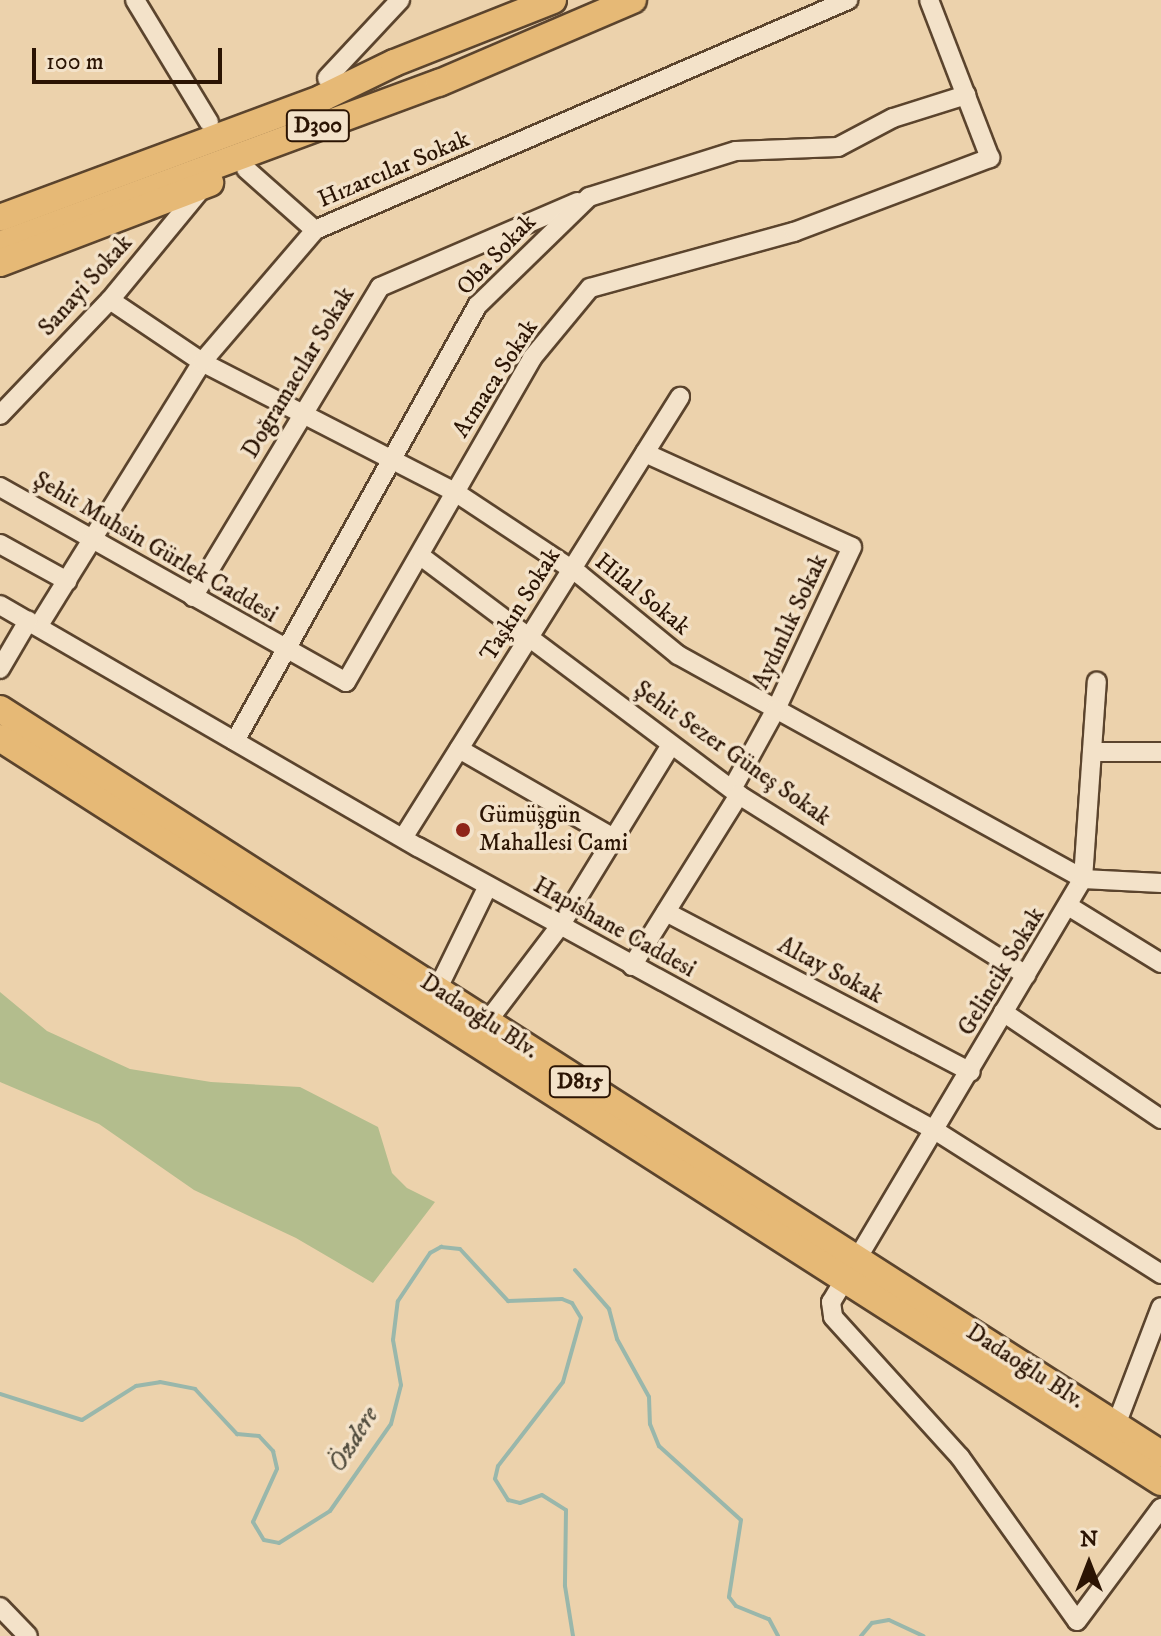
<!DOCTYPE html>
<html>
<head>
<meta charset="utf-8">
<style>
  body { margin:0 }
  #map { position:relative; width:1161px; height:1636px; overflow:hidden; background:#ecd2ac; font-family:"IM FELL DW Pica",serif }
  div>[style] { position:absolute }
  .green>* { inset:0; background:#b3bd8d }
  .stream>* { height:4px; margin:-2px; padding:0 2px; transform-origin:2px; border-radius:2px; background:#99b7ab }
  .roads { filter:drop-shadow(2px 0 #5b442d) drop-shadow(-2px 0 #5b442d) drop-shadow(0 2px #5b442d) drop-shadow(0 -2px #5b442d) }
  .minor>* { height:18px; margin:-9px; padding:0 9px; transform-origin:9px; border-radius:9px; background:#f3e2c9 }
  .highway>* { height:26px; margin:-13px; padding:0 13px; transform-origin:13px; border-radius:13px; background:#e6b976 }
  .dots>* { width:22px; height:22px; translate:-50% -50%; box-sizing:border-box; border:4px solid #f3e2c9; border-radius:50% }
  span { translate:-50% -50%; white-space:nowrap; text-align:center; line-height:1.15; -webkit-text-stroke:7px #f3e2c9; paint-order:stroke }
  .shield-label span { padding:2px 6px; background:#f3e2c9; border:2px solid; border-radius:6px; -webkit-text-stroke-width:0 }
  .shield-label { font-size:22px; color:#2b1403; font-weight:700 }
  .street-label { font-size:24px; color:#2b1403 }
  .poi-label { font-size:24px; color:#2b1403 }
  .left { translate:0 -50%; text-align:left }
  .water-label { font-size:26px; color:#524d3e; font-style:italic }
  .north { position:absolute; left:1049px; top:1524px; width:80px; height:80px; -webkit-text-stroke:6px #f3e2c9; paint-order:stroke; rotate:0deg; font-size:22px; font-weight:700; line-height:32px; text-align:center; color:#2b1403 }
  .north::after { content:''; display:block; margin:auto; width:28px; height:36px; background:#2b1403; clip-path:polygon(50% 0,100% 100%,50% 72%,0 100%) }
  .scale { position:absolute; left:32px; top:48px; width:190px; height:36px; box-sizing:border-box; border:4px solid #2b1403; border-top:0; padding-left:10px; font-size:24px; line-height:28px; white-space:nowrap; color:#2b1403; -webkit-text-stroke:6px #f3e2c9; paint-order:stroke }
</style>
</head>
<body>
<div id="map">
  <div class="green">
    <i style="clip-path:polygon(0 992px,47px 1031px,130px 1069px,211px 1082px,300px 1087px,378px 1127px,392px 1173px,407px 1188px,435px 1202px,373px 1283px,296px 1238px,194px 1190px,99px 1124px,0 1082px)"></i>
  </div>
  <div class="stream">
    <i style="left:575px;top:1270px;width:52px;rotate:48.9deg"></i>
    <i style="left:609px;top:1309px;width:31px;rotate:75deg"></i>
    <i style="left:617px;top:1339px;width:66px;rotate:61.1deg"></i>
    <i style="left:649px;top:1397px;width:27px;rotate:88deg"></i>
    <i style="left:650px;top:1424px;width:24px;rotate:68deg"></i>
    <i style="left:659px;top:1446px;width:110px;rotate:42.1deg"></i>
    <i style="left:741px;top:1520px;width:78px;rotate:98.9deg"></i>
    <i style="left:729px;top:1597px;width:11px;rotate:52deg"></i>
    <i style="left:736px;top:1606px;width:35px;rotate:22deg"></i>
    <i style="left:769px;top:1619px;width:19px;rotate:62deg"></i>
    <i style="left:0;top:1394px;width:86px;rotate:17.6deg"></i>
    <i style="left:82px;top:1420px;width:64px;rotate:-32.2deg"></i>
    <i style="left:136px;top:1386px;width:24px;rotate:-9deg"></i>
    <i style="left:160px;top:1382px;width:36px;rotate:11deg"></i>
    <i style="left:195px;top:1389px;width:62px;rotate:47deg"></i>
    <i style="left:237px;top:1434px;width:22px;rotate:5deg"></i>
    <i style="left:259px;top:1436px;width:21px;rotate:47deg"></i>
    <i style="left:273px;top:1451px;width:18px;rotate:77deg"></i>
    <i style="left:277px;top:1469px;width:58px;rotate:114.4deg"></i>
    <i style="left:253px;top:1522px;width:21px;rotate:59deg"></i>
    <i style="left:264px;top:1540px;width:15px;rotate:11deg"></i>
    <i style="left:279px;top:1543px;width:60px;rotate:-32.1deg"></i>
    <i style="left:330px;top:1511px;width:106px;rotate:-55deg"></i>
    <i style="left:391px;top:1424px;width:40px;rotate:-75.6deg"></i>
    <i style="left:401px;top:1385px;width:46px;rotate:-100.1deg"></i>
    <i style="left:393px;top:1340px;width:39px;rotate:-83deg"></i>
    <i style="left:398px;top:1301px;width:58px;rotate:-56.3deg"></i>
    <i style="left:430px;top:1253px;width:13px;rotate:-29deg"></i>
    <i style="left:441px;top:1247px;width:19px;rotate:6deg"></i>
    <i style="left:460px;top:1249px;width:71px;rotate:47.3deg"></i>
    <i style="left:508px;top:1301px;width:54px;rotate:-2.1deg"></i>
    <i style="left:562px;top:1299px;width:11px;rotate:22deg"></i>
    <i style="left:572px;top:1303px;width:17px;rotate:59deg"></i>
    <i style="left:581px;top:1318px;width:66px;rotate:105.7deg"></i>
    <i style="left:563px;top:1382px;width:106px;rotate:127.7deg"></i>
    <i style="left:498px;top:1466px;width:13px;rotate:103deg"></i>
    <i style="left:495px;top:1479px;width:25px;rotate:58deg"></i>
    <i style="left:508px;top:1500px;width:12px;rotate:14deg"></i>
    <i style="left:520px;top:1503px;width:23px;rotate:-20deg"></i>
    <i style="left:542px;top:1495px;width:28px;rotate:32deg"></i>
    <i style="left:566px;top:1510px;width:76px;rotate:90.8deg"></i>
    <i style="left:565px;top:1586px;width:51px;rotate:80.9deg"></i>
    <i style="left:861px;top:1636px;width:17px;rotate:-50deg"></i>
    <i style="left:872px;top:1623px;width:17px;rotate:-10deg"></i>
    <i style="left:889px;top:1620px;width:38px;rotate:25deg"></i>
  </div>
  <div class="roads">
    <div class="minor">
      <i style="left:135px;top:0;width:143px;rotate:58.8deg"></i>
      <i style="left:327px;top:78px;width:107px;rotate:-46.9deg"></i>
      <i style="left:246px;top:169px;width:92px;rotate:41.5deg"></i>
      <i style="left:110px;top:300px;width:111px;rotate:34deg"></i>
      <i style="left:202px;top:362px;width:284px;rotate:27.2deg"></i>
      <i style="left:455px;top:492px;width:149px;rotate:33.5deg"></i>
      <i style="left:579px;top:574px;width:128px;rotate:39.3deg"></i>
      <i style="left:678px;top:655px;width:463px;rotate:28.9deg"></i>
      <i style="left:1083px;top:879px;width:78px;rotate:2.9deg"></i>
      <i style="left:0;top:415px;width:159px;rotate:-46.3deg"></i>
      <i style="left:110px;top:300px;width:146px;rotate:-50.5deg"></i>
      <i style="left:645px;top:453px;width:227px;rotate:24.4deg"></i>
      <i style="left:852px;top:547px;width:179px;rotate:115.1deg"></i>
      <i style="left:776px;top:709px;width:91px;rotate:118.8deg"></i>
      <i style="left:0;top:487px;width:397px;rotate:29.4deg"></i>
      <i style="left:346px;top:682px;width:374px;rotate:-60.1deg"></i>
      <i style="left:532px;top:358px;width:91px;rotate:-50.4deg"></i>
      <i style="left:590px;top:288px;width:212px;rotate:-15.4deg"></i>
      <i style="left:794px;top:232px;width:210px;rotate:-20.7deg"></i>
      <i style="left:990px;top:158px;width:169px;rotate:-111.1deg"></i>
      <i style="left:0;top:544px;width:77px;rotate:28.9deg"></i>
      <i style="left:422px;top:557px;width:396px;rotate:36.9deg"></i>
      <i style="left:739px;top:795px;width:339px;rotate:32.1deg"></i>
      <i style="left:193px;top:597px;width:362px;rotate:-58.9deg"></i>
      <i style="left:380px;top:287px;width:215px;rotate:-23.3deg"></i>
      <i style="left:0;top:605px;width:483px;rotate:30.1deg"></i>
      <i style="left:418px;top:847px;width:591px;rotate:28.73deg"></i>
      <i style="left:936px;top:1131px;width:267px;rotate:32.4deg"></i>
      <i style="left:39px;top:625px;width:309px;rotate:-58.2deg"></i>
      <i style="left:202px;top:362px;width:174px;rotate:-49.4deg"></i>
      <i style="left:315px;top:230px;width:581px;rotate:-23.34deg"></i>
      <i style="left:0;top:669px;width:56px;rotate:-59.7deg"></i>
      <i style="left:235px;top:741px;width:499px;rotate:-60.9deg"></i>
      <i style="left:478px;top:305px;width:155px;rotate:-44.2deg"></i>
      <i style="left:589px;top:197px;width:154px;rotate:-17.4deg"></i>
      <i style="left:736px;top:151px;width:102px;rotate:-2.2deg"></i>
      <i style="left:838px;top:147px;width:62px;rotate:-27.8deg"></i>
      <i style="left:893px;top:118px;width:77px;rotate:-17.5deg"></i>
      <i style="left:459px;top:749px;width:179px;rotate:29.9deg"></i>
      <i style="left:1092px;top:752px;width:69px"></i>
      <i style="left:403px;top:838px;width:521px;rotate:-57.87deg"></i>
      <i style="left:1070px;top:907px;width:107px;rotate:31.6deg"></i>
      <i style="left:666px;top:912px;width:344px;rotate:27.7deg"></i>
      <i style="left:632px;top:966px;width:202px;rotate:-58deg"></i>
      <i style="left:437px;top:990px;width:116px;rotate:-63.9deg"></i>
      <i style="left:1003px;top:1012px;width:191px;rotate:34.1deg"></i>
      <i style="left:487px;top:1022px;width:121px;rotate:-52.8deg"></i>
      <i style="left:560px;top:926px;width:212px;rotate:-58.5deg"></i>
      <i style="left:857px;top:1259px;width:442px;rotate:-59.3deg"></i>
      <i style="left:1083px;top:879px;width:198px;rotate:-86deg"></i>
      <i style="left:845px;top:1279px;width:27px;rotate:121deg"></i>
      <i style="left:831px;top:1302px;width:15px;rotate:82deg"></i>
      <i style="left:833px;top:1317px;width:189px;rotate:47.8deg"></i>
      <i style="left:960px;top:1457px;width:201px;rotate:54.5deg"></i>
      <i style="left:1077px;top:1621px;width:141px;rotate:-53.4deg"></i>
      <i style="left:1116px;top:1425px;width:126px;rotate:-69.1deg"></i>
      <i style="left:0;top:1607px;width:40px;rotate:46deg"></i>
    </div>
    <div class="highway">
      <i style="left:0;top:218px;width:344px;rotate:-20.4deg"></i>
      <i style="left:322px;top:98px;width:80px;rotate:-25.9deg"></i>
      <i style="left:394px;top:63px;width:171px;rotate:-21.6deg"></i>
      <i style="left:0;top:245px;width:468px;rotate:-20.3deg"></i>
      <i style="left:439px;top:83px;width:211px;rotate:-23.2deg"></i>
      <i style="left:0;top:263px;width:225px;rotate:-20.9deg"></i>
      <i style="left:0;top:709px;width:1379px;rotate:32.69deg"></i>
      <i style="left:0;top:738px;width:1379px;rotate:32.65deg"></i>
    </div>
  </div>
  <div class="dots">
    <i style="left:463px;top:830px;background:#8f2418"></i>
  </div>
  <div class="shield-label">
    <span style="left:318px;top:126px">D300</span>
    <span style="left:580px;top:1082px">D815</span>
  </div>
  <div class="street-label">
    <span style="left:394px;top:170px;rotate:-23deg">Hızarcılar Sokak</span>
    <span style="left:497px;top:255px;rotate:-46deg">Oba Sokak</span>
    <span style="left:86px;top:286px;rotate:-48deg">Sanayi Sokak</span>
    <span style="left:299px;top:373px;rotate:-59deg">Doğramacılar Sokak</span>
    <span style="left:496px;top:379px;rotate:-57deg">Atmaca Sokak</span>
    <span style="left:155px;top:548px;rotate:30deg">Şehit Muhsin Gürlek Caddesi</span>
    <span style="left:642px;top:595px;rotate:39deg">Hilal Sokak</span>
    <span style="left:521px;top:605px;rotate:-58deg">Taşkın Sokak</span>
    <span style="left:791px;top:622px;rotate:-65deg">Aydınlık Sokak</span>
    <span style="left:732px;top:754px;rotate:35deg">Şehit Sezer Güneş Sokak</span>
    <span style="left:614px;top:928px;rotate:29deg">Hapishane Caddesi</span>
    <span style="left:830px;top:971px;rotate:28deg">Altay Sokak</span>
    <span style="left:1002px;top:972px;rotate:-59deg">Gelincik Sokak</span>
    <span style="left:479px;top:1017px;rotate:33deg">Dadaoğlu Blv.</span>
    <span style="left:1025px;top:1367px;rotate:33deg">Dadaoğlu Blv.</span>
  </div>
  <div class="poi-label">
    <span class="left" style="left:479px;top:830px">Gümüşgün<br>Mahallesi Cami</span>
  </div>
  <div class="water-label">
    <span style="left:354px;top:1440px;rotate:-58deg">Özdere</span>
  </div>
  <div class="north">N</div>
  <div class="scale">100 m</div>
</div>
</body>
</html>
